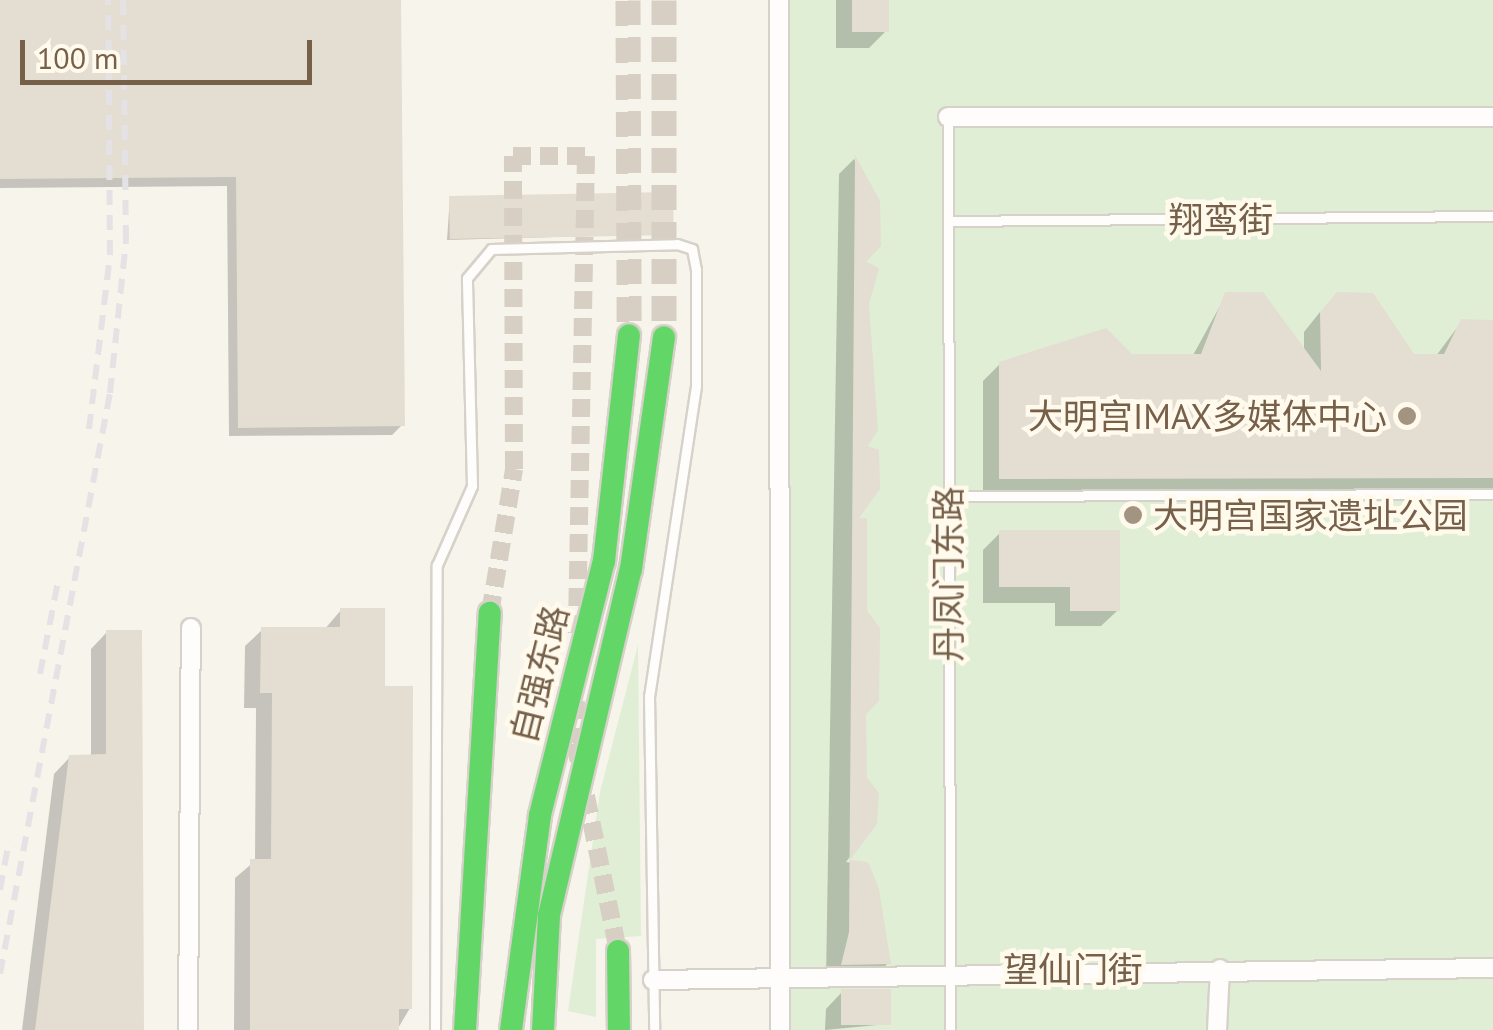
<!DOCTYPE html>
<html>
<head>
<meta charset="utf-8">
<style>
  body { margin:0 }
  #map { position:relative; width:1493px; height:1030px; overflow:hidden; background:#f7f4eb; font-family:"PT Sans","Noto Sans SC",sans-serif }
  div>[style] { position:absolute }
  .green>* { inset:0; background:#e0eed6; transform-origin:0 0 }
  .shadow>* { inset:0; background:#0003 }
  .building>* { inset:0; background:#e4ddd2; transform-origin:0 0 }
  .street-tunnel>* { height:18px; margin-top:-9px; transform-origin:0; background:repeating-linear-gradient(90deg,#d7cfc3 0 18px,transparent 0 27px) }
  .secondary-tunnel>* { height:25px; margin-top:-12.5px; transform-origin:0; background:repeating-linear-gradient(90deg,#d7cfc3 0 25px,transparent 0 37px) }
  .roads { filter:drop-shadow(2px 0 #d6d1c9) drop-shadow(-2px 0 #d6d1c9) drop-shadow(0 2px #d6d1c9) drop-shadow(0 -2px #d6d1c9) }
  .lane>* { height:9px; margin:-4.5px; padding:0 4.5px; transform-origin:4.5px; border-radius:4.5px; background:#fefdfc }
  .street>* { height:18px; margin:-9px; padding:0 9px; transform-origin:9px; border-radius:9px; background:#fefdfc }
  .fast>* { height:22px; margin:-11px; padding:0 11px; transform-origin:11px; border-radius:11px; background:#63d668 }
  .rail>* { height:6px; margin-top:-3px; transform-origin:0; background:repeating-linear-gradient(90deg,#e5e2e5 0 15px,transparent 0 25px) }
  .dots>* { width:28px; height:28px; translate:-50% -50%; box-sizing:border-box; border:5px solid #fffaec; border-radius:50% }
  span { translate:-50% -50%; white-space:nowrap; text-align:center; line-height:1.15; -webkit-text-stroke:9px #fffaec; paint-order:stroke }
  .street-label { font-size:35px; color:#76604a }
  .poi-label { font-size:35px; color:#76604a }
  .right { translate:-100% -50%; text-align:right }
  .left { translate:0 -50%; text-align:left }
  .scale { position:absolute; left:20px; top:40px; width:292px; height:45px; box-sizing:border-box; border:5px solid #76604a; border-top:0; padding-left:12px; font-size:30px; line-height:35px; white-space:nowrap; color:#76604a; -webkit-text-stroke:8px #fffaec; paint-order:stroke }
</style>
</head>
<body>
<div id="map">
  <div class="green">
    <i style="left:774px;top:0;width:719px;height:1030px"></i>
    <i style="clip-path:polygon(638px 645px,641px 936px,596px 939px,596px 1017px,568px 1011px,600px 792px)"></i>
  </div>
  <div class="shadow">
    <i style="clip-path:polygon(0 0,399px 0,402px 425px,392px 435px,229px 436px,227px 186px,0 188px)"></i>
    <i style="clip-path:polygon(836px 0,889px 0,886px 31px,869px 48px,836px 48px)"></i>
    <i style="clip-path:polygon(854px 159px,878px 202px,862px 262px,864px 447px,854px 521px,865px 778px,875px 823px,846px 862px,866px 865px,888px 963px,872px 980px,826px 980px,839px 174px)"></i>
    <i style="clip-path:polygon(450px 196px,672px 234px,447px 240px)"></i>
    <i style="clip-path:polygon(1226px 295px,1304px 353px,1304px 332px,1320px 312px,1413px 356px,1436px 356px,1462px 321px,1493px 322px,1493px 493px,983px 495px,983px 381px,1000px 364px,1192px 357px)"></i>
    <i style="clip-path:polygon(1000px 533px,1118px 610px,1101px 626px,1055px 626px,1055px 603px,983px 603px,983px 550px)"></i>
    <i style="clip-path:polygon(341px 610px,382px 689px,410px 1008px,397px 1030px,234px 1030px,235px 878px,255px 861px,256px 708px,244px 708px,245px 646px,262px 630px,324px 630px)"></i>
    <i style="clip-path:polygon(107px 632px,142px 1030px,22px 1030px,54px 774px,70px 757px,91px 756px,91px 649px)"></i>
    <i style="clip-path:polygon(842px 992px,888px 1024px,825px 1030px,826px 1009px)"></i>
  </div>
  <div class="building">
    <i style="clip-path:polygon(0 0,401px 0,405px 426px,238px 428px,236px 177px,0 179px)"></i>
    <i style="left:852px;top:0;width:37px;height:32px"></i>
    <i style="clip-path:polygon(855px 155px,880px 201px,881px 246px,866px 262px,879px 268px,869px 304px,878px 430px,868px 446px,879px 450px,880px 489px,859px 518px,867px 518px,867px 611px,880px 628px,879px 701px,866px 714px,867px 778px,879px 793px,877px 824px,850px 860px,868px 862px,879px 889px,891px 964px,841px 965px,849px 932px)"></i>
    <i style="left:673px;top:192px;width:43px;height:224px;rotate:89deg"></i>
    <i style="clip-path:polygon(1225px 292px,1263px 292px,1321px 371px,1320px 312px,1337px 292px,1373px 293px,1414px 354px,1444px 354px,1461px 319px,1493px 320px,1493px 478px,999px 479px,999px 362px,1106px 328px,1132px 354px,1201px 354px)"></i>
    <i style="clip-path:polygon(999px 530px,1120px 530px,1120px 611px,1070px 611px,1070px 587px,999px 587px)"></i>
    <i style="clip-path:polygon(340px 608px,385px 608px,385px 686px,413px 686px,412px 1009px,399px 1009px,399px 1030px,250px 1030px,250px 859px,271px 859px,272px 693px,260px 693px,261px 627px,340px 627px)"></i>
    <i style="clip-path:polygon(106px 630px,142px 630px,144px 1030px,35px 1030px,69px 755px,106px 754px)"></i>
    <i style="left:891px;top:989px;width:36px;height:50px;rotate:90deg"></i>
  </div>
  <div class="street-tunnel">
    <i style="left:490px;top:613px;width:146px;rotate:-80.5deg"></i>
    <i style="left:514px;top:469px;width:313px;rotate:-90.2deg"></i>
    <i style="left:513px;top:156px;width:73px"></i>
    <i style="left:586px;top:156px;width:479px;rotate:91.1deg"></i>
    <i style="left:576px;top:701px;width:42px;rotate:91.4deg"></i>
    <i style="left:575px;top:743px;width:212px;rotate:78.3deg"></i>
  </div>
  <div class="secondary-tunnel">
    <i style="left:628px;top:0;width:335px;rotate:89.8deg"></i>
    <i style="left:664px;top:0;width:337px;rotate:90deg"></i>
  </div>
  <div class="roads">
    <div class="lane">
      <i style="left:948px;top:118px;width:912px;rotate:89.87deg"></i>
      <i style="left:948px;top:221px;width:545px;rotate:-0.53deg"></i>
      <i style="left:947px;top:496px;width:546px;rotate:-0.21deg"></i>
      <i style="left:435px;top:1030px;width:465px;rotate:-89.8deg"></i>
      <i style="left:437px;top:565px;width:86px;rotate:-66.1deg"></i>
      <i style="left:472px;top:486px;width:208px;rotate:-91.4deg"></i>
      <i style="left:467px;top:278px;width:38px;rotate:-50deg"></i>
      <i style="left:491px;top:249px;width:186px;rotate:-1.5deg"></i>
      <i style="left:677px;top:244px;width:16px;rotate:18deg"></i>
      <i style="left:692px;top:249px;width:21px;rotate:79deg"></i>
      <i style="left:696px;top:270px;width:116px;rotate:90deg"></i>
      <i style="left:696px;top:386px;width:314px;rotate:98.6deg"></i>
      <i style="left:649px;top:696px;width:334px;rotate:89.1deg"></i>
    </div>
    <div class="street">
      <i style="left:779px;top:0;width:1030px;rotate:89.94deg"></i>
      <i style="left:948px;top:117px;width:545px"></i>
      <i style="left:653px;top:980px;width:840px;rotate:-0.82deg"></i>
      <i style="left:188px;top:1030px;width:402px;rotate:-89.6deg"></i>
      <i style="left:1217px;top:1030px;width:61px;rotate:-87.2deg"></i>
    </div>
    <div class="fast">
      <i style="left:618px;top:951px;width:79px;rotate:89.3deg"></i>
      <i style="left:465px;top:1030px;width:418px;rotate:-86.6deg"></i>
      <i style="left:511px;top:1030px;width:217px;rotate:-82.3deg"></i>
      <i style="left:540px;top:815px;width:262px;rotate:-75.9deg"></i>
      <i style="left:604px;top:561px;width:227px;rotate:-83.7deg"></i>
      <i style="left:543px;top:1030px;width:115px;rotate:-87deg"></i>
      <i style="left:549px;top:915px;width:356px;rotate:-76.7deg"></i>
      <i style="left:631px;top:569px;width:234px;rotate:-81.9deg"></i>
    </div>
  </div>
  <div class="rail">
    <i style="left:89px;top:429px;width:175px;rotate:-83.1deg"></i>
    <i style="left:110px;top:255px;width:255px;rotate:-90.4deg"></i>
    <i style="left:40px;top:674px;width:95px;rotate:-79deg"></i>
    <i style="left:0;top:890px;width:50px;rotate:-79.6deg"></i>
    <i style="left:0;top:974px;width:591px;rotate:-79.28deg"></i>
    <i style="left:110px;top:393px;width:154px;rotate:-84deg"></i>
    <i style="left:126px;top:240px;width:240px;rotate:-90.7deg"></i>
  </div>
  <div class="dots">
    <i style="left:1407px;top:416px;background:#a39482"></i>
    <i style="left:1133px;top:515px;background:#a39482"></i>
  </div>
  <div class="street-label">
    <span style="left:1221px;top:219px">翔鸾街</span>
    <span style="left:948px;top:574px;rotate:-90deg">丹凤门东路</span>
    <span style="left:539px;top:674px;rotate:-76deg">自强东路</span>
    <span style="left:1073px;top:969px">望仙门街</span>
  </div>
  <div class="poi-label">
    <span class="right" style="left:1387px;top:416px">大明宫IMAX多媒体中心</span>
    <span class="left" style="left:1153px;top:515px">大明宫国家遗址公园</span>
  </div>
  <div class="scale">100 m</div>
</div>
</body>
</html>
